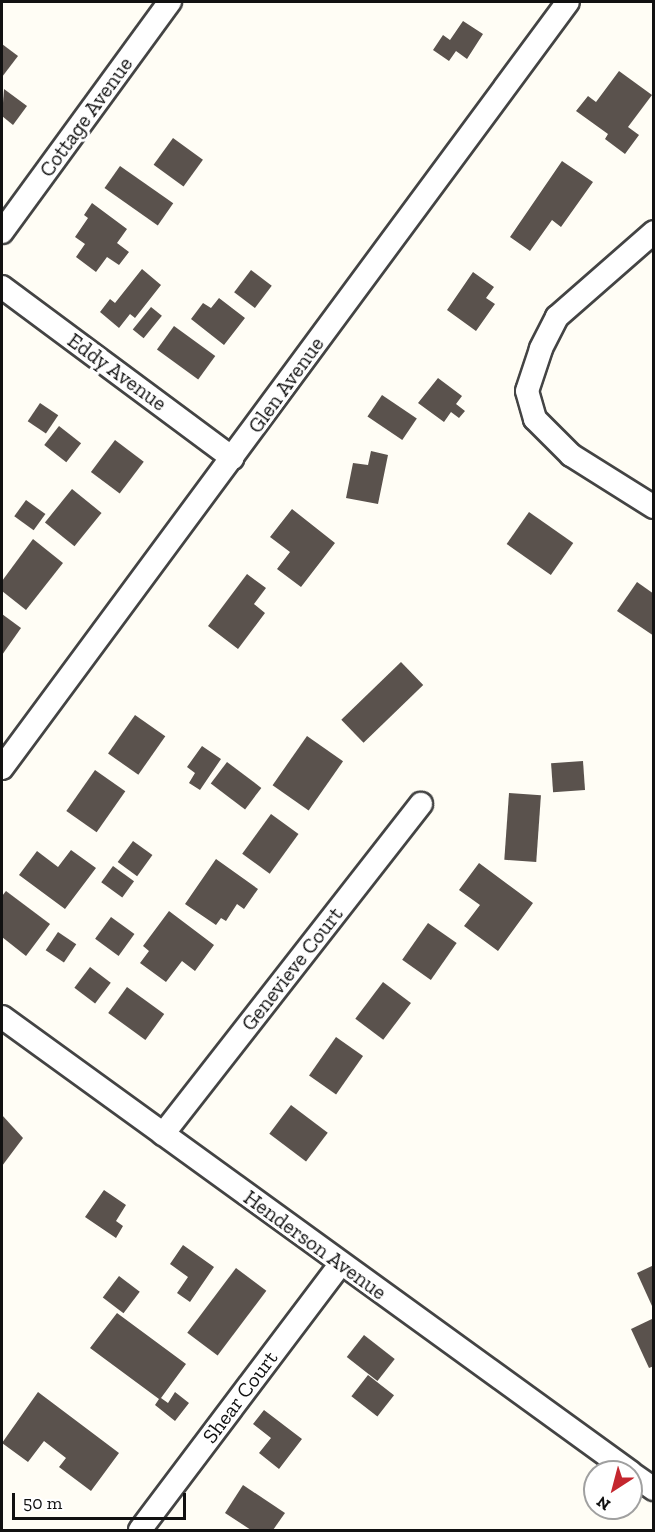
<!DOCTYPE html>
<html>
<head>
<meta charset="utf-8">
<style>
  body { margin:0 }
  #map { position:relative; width:655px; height:1532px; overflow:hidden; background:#fffdf5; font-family:"Zilla Slab",serif }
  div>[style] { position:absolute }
  .building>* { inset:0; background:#5a524d; transform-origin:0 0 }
  .roads { filter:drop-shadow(2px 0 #444) drop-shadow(-2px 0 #444) drop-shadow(0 2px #444) drop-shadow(0 -2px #444) }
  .street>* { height:22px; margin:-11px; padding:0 11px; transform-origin:11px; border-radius:11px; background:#fff }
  span { translate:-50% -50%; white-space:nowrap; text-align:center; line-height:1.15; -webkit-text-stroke:6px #fff; paint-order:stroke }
  .street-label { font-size:21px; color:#111 }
  .frame { position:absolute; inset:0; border:3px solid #111; pointer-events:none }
  .north { position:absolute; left:583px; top:1460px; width:60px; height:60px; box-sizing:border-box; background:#fff; border:2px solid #a0a0a0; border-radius:50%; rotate:216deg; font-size:16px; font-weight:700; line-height:24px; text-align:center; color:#111 }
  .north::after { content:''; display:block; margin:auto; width:21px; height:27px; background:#c4262e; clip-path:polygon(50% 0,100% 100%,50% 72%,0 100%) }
  .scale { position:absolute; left:12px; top:1493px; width:174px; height:27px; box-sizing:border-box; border:3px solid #111; border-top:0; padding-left:8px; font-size:18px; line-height:21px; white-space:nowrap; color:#111; -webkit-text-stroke:4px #fff; paint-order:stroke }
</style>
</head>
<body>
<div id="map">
  <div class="building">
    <i style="clip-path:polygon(463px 21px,483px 34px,467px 59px,456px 51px,449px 61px,433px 50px,443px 35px,450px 40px)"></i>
    <i style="clip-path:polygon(2px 44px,18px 56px,2px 77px)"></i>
    <i style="clip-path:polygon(619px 71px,652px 95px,628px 127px,639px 135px,625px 154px,605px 139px,608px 134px,576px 111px,588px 96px,596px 102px)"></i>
    <i style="clip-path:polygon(4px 89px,27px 106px,13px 125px,2px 116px)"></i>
    <i style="left:173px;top:138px;width:37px;height:33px;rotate:36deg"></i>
    <i style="clip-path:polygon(562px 161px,593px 182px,561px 227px,552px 220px,530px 251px,510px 237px)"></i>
    <i style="left:120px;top:166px;width:65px;height:27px;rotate:35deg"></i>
    <i style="clip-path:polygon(92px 203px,127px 229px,117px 243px,129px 252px,119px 265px,107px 257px,96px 272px,76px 257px,85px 244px,75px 237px,88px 218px,84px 215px)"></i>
    <i style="clip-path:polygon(142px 269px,161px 285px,135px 318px,130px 314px,119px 328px,100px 312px,110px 299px,115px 303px)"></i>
    <i style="left:251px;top:270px;width:26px;height:28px;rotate:37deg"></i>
    <i style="clip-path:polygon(473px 272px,494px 287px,486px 298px,495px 304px,476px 331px,447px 310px)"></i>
    <i style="clip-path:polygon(219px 298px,245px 318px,224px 345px,191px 319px,203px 303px,211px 308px)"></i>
    <i style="left:151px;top:307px;width:14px;height:29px;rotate:39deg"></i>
    <i style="left:174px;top:326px;width:51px;height:29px;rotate:36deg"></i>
    <i style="clip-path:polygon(438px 378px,462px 396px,456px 404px,465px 411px,459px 418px,451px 412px,444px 422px,418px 403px)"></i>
    <i style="left:382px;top:395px;width:42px;height:26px;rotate:34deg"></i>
    <i style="left:40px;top:403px;width:22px;height:22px;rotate:34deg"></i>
    <i style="left:59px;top:426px;width:28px;height:24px;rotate:38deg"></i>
    <i style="left:115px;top:440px;width:36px;height:40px;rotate:37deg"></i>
    <i style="clip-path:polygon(371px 451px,388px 455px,378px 504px,346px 498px,353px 463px,368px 465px)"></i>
    <i style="left:72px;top:489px;width:38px;height:43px;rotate:39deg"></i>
    <i style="left:26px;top:500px;width:24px;height:20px;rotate:36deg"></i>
    <i style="clip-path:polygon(292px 509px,335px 543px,301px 587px,277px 569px,290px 552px,270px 537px)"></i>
    <i style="left:529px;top:512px;width:54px;height:39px;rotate:35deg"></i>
    <i style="clip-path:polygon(33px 539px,63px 563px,26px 610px,2px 591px,2px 581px)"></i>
    <i style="clip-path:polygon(247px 574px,266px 588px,254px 604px,265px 613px,238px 649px,208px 626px)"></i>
    <i style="clip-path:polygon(637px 582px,654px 594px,654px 636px,617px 611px)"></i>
    <i style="clip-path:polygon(2px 614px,21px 628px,2px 655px)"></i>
    <i style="left:401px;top:662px;width:32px;height:83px;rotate:46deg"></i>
    <i style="left:135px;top:715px;width:37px;height:47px;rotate:35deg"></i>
    <i style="left:307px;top:736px;width:44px;height:60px;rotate:35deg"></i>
    <i style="clip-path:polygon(202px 746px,221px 759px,200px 790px,189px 783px,195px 773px,187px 767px)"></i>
    <i style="left:583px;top:761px;width:29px;height:32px;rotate:86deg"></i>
    <i style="left:227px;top:762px;width:43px;height:27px;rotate:37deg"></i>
    <i style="left:95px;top:770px;width:37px;height:50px;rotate:35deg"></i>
    <i style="left:509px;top:793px;width:32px;height:67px;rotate:4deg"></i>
    <i style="left:271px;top:814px;width:34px;height:49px;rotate:36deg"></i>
    <i style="left:133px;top:841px;width:24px;height:26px;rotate:36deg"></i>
    <i style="clip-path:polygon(71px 850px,96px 868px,65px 909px,19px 875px,37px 851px,58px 867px)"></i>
    <i style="clip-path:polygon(216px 859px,258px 889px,244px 909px,237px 904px,226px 921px,221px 918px,216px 925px,185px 904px)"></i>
    <i style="clip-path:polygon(479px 863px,533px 903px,498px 951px,464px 926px,480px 905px,459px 890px)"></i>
    <i style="left:113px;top:866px;width:26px;height:20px;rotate:36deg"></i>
    <i style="clip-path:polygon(6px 891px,50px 924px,26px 956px,2px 937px,2px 896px)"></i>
    <i style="clip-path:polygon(169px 911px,214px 945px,195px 971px,182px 961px,166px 982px,140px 963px,149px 951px,143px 946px)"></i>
    <i style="left:111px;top:917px;width:29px;height:27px;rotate:36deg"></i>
    <i style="left:428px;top:923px;width:35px;height:45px;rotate:35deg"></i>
    <i style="left:58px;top:932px;width:22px;height:22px;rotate:34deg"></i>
    <i style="left:90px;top:967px;width:26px;height:26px;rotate:37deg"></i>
    <i style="left:383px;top:982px;width:35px;height:46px;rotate:37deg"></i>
    <i style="left:127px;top:987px;width:46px;height:32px;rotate:36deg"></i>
    <i style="left:336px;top:1037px;width:33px;height:47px;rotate:35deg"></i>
    <i style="left:291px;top:1105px;width:46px;height:36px;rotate:37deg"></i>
    <i style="clip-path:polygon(2px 1115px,23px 1138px,2px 1166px)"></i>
    <i style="clip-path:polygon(104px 1190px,126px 1205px,116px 1221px,123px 1226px,116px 1238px,85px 1217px)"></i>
    <i style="clip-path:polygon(183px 1245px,214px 1267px,190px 1302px,177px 1293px,188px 1277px,170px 1264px)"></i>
    <i style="clip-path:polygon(654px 1265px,654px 1305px,652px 1306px,637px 1273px)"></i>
    <i style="left:236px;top:1268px;width:38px;height:81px;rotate:37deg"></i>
    <i style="left:119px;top:1276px;width:26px;height:27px;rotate:37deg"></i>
    <i style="clip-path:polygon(117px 1313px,186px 1364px,161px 1398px,168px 1403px,175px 1392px,189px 1403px,175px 1421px,155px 1405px,159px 1399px,90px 1348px)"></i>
    <i style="clip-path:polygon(654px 1318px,654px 1366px,649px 1368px,631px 1329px)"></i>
    <i style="left:364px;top:1335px;width:39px;height:28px;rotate:38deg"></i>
    <i style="left:368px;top:1375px;width:33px;height:27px;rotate:38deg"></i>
    <i style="clip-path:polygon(38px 1392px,119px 1453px,91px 1491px,59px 1467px,66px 1458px,44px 1441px,28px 1462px,2px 1443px)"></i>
    <i style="clip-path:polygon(264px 1410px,302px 1439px,279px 1469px,259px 1453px,271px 1438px,253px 1424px)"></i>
    <i style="clip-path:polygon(243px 1485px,285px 1513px,273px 1530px,251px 1530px,225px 1513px)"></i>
  </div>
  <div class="roads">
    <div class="street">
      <i style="left:2px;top:232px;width:285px;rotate:-53.9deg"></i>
      <i style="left:654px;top:232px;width:129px;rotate:138.8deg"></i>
      <i style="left:557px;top:317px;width:36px;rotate:117deg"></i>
      <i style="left:541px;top:349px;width:44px;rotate:108.4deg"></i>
      <i style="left:527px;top:391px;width:29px;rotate:74deg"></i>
      <i style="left:535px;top:419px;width:51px;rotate:45deg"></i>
      <i style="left:571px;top:455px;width:98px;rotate:32.1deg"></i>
      <i style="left:2px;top:287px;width:287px;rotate:36.6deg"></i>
      <i style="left:2px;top:768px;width:952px;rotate:-53.54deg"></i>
      <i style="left:2px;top:1017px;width:776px;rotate:35.92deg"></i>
      <i style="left:163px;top:1134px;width:419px;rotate:-52deg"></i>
      <i style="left:631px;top:1473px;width:28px;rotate:35deg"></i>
      <i style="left:140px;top:1530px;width:334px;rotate:-53deg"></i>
    </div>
  </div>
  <div class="street-label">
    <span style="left:86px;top:117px;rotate:-54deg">Cottage Avenue</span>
    <span style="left:117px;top:372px;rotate:36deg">Eddy Avenue</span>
    <span style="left:286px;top:385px;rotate:-54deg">Glen Avenue</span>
    <span style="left:292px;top:969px;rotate:-52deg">Genevieve Court</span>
    <span style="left:315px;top:1245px;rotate:36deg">Henderson Avenue</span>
    <span style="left:240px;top:1397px;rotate:-53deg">Shear Court</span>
  </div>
  <div class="frame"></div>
  <div class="north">N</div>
  <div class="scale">50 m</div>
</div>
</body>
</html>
